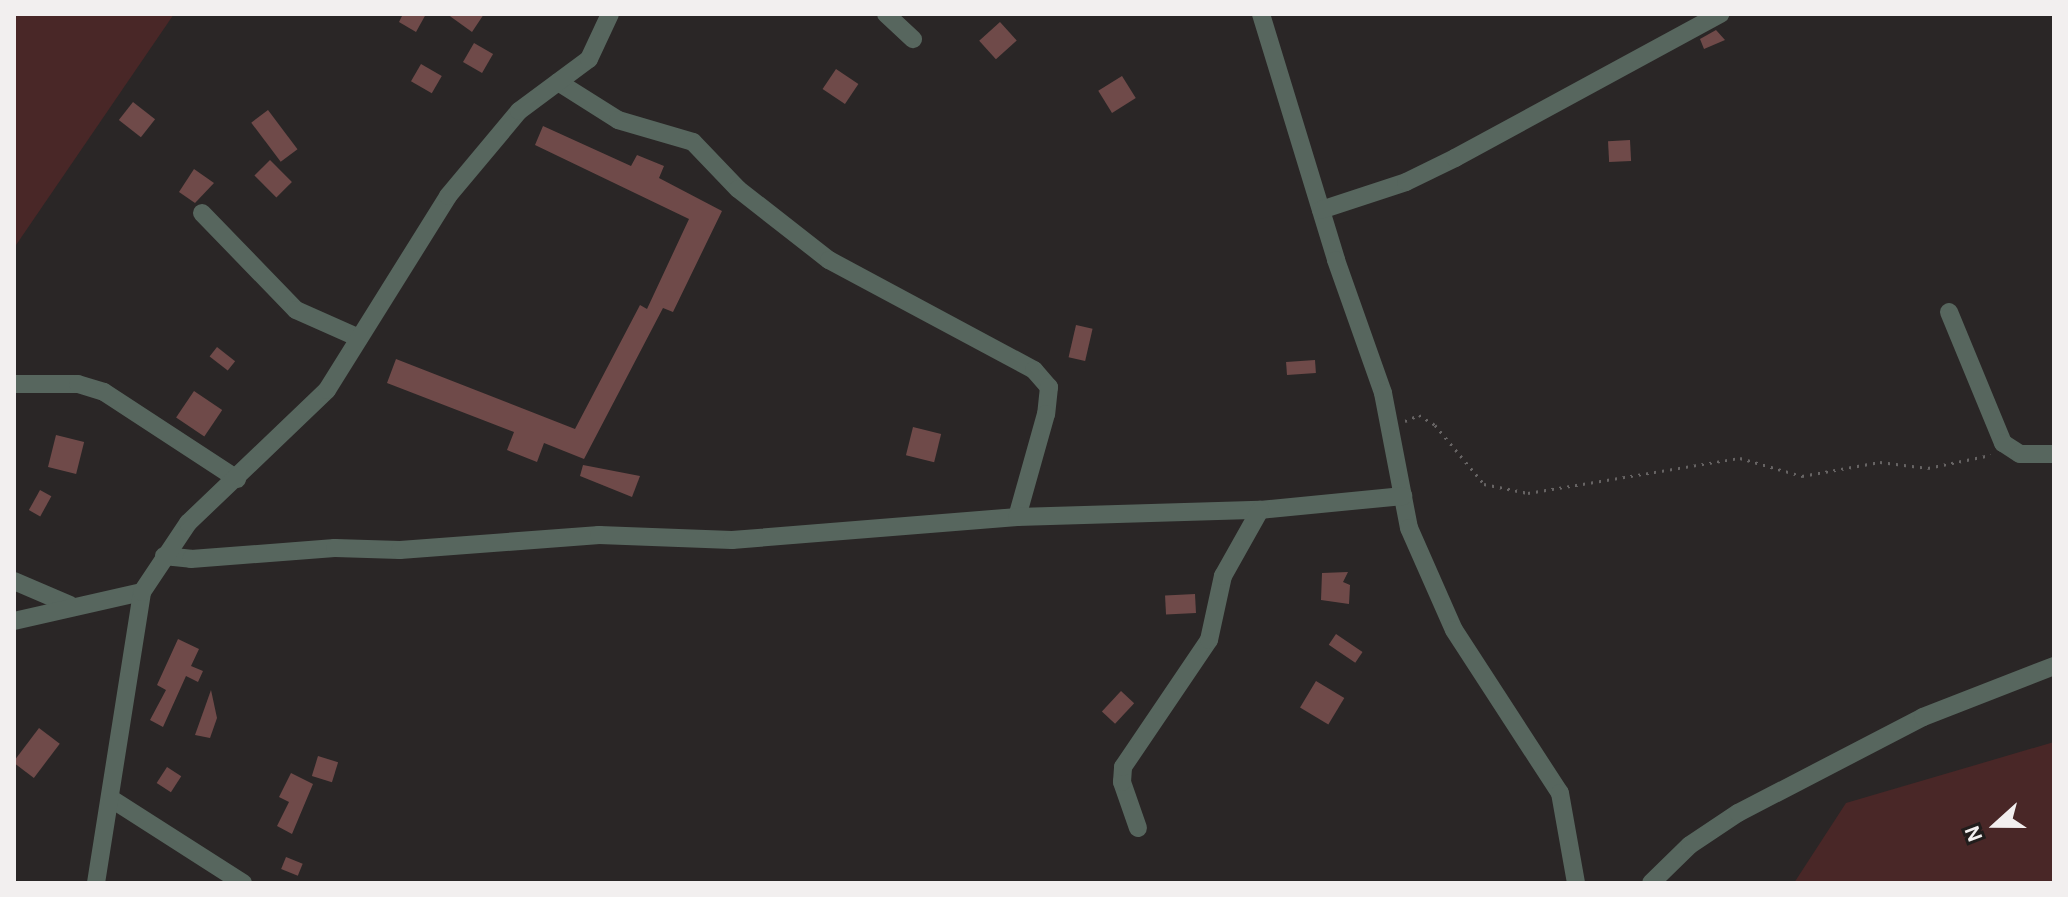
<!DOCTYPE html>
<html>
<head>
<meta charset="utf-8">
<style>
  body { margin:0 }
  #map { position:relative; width:2068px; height:897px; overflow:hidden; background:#2a2626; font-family:Karla,sans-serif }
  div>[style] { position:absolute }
  .green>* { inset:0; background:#492727 }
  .building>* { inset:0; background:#6f4a49; transform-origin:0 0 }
  .path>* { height:3px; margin-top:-1.5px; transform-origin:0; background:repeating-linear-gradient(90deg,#676464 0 2px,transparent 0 8px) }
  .street>* { height:18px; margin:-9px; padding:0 9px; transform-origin:9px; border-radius:9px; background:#57665e }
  span { translate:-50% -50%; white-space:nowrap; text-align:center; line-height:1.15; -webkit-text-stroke:7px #211d1c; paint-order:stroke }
  .frame { position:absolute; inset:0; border:16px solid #f2efef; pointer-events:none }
  .north { position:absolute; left:1956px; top:785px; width:80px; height:80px; -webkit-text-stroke:6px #211d1c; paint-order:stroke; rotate:249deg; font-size:22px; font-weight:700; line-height:32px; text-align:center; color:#f2efef }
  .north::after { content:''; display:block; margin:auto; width:28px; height:36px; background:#f2efef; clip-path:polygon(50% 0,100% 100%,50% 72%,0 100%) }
</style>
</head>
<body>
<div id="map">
  <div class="green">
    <i style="clip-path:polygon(14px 14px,174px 14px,14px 248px)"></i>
    <i style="clip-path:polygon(2054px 742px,2054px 883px,1794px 883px,1846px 803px)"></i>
  </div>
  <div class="building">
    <i style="clip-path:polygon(403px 14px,426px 14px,416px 32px,399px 22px)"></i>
    <i style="clip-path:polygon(447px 14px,484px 14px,472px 32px)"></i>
    <i style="left:1000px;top:22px;width:25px;height:28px;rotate:48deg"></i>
    <i style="clip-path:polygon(1716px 30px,1725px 40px,1704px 49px,1700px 39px)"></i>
    <i style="left:474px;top:43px;width:22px;height:22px;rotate:30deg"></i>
    <i style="left:421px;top:64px;width:24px;height:20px;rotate:30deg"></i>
    <i style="left:836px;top:69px;width:27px;height:24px;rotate:34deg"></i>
    <i style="left:1122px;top:76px;width:26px;height:28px;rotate:58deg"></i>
    <i style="left:133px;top:102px;width:28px;height:23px;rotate:38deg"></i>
    <i style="left:268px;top:110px;width:49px;height:21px;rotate:53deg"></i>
    <i style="clip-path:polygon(543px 126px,631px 166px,637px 155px,664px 166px,659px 178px,722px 211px,673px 312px,663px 308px,584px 459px,544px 443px,537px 462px,507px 450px,514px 432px,387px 383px,396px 359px,575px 429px,640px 305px,647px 309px,689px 219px,535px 145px)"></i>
    <i style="left:1630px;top:140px;width:21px;height:22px;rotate:87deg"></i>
    <i style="left:270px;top:160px;width:31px;height:22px;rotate:45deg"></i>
    <i style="clip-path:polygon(194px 169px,214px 183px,195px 203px,179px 192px)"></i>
    <i style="left:1076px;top:325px;width:17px;height:33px;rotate:13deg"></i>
    <i style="left:217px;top:347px;width:23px;height:12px;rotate:38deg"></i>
    <i style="left:1315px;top:360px;width:13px;height:29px;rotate:86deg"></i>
    <i style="left:194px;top:391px;width:34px;height:32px;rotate:34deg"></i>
    <i style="left:913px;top:427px;width:29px;height:29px;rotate:14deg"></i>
    <i style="left:56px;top:435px;width:29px;height:33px;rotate:14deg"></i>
    <i style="clip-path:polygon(583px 465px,640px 476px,632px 497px,580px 476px)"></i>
    <i style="left:40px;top:490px;width:13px;height:23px;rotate:29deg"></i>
    <i style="clip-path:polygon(1348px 572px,1343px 582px,1350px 585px,1349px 604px,1321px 600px,1322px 573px)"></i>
    <i style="left:1195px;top:594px;width:19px;height:30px;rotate:87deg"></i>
    <i style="left:1336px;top:634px;width:32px;height:13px;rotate:34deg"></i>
    <i style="clip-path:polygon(178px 639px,199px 649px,191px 666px,203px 671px,198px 682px,186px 676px,163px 727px,150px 720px,166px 690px,157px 685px)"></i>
    <i style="left:1316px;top:681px;width:33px;height:31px;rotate:31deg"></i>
    <i style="clip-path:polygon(211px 690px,217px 718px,210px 738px,195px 735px)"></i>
    <i style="left:1121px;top:691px;width:18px;height:28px;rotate:43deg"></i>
    <i style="left:39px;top:728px;width:26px;height:43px;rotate:37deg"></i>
    <i style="left:318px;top:756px;width:21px;height:21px;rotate:17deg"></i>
    <i style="left:167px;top:767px;width:17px;height:19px;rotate:33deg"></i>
    <i style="clip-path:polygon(291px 773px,313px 784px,292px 834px,277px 826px,289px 802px,279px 797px)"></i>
    <i style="left:286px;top:857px;width:18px;height:13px;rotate:22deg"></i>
  </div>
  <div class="path">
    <i style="left:1405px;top:421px;width:15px;rotate:-23deg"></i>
    <i style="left:1419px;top:415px;width:19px;rotate:32deg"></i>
    <i style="left:1435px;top:425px;width:77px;rotate:50.3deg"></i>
    <i style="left:1484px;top:484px;width:45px;rotate:11.6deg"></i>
    <i style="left:1528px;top:493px;width:215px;rotate:-9.4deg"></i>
    <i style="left:1740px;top:458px;width:65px;rotate:16.2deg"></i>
    <i style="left:1802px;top:476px;width:79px;rotate:-10.2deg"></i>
    <i style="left:1880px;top:462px;width:48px;rotate:7.1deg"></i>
    <i style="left:1928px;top:468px;width:64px;rotate:-11.7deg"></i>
  </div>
  <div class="street">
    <i style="left:886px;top:14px;width:37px;rotate:43deg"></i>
    <i style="left:1261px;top:14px;width:257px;rotate:73deg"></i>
    <i style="left:1336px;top:260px;width:141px;rotate:70.5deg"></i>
    <i style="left:1383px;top:393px;width:137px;rotate:79.1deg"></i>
    <i style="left:1409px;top:528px;width:111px;rotate:66.2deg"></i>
    <i style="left:1454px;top:630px;width:194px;rotate:57deg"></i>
    <i style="left:1560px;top:793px;width:91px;rotate:79.9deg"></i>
    <i style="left:558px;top:82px;width:71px;rotate:32.3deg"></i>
    <i style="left:618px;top:120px;width:78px;rotate:16.3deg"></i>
    <i style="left:693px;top:142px;width:65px;rotate:46.2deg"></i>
    <i style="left:738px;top:189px;width:115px;rotate:38deg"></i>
    <i style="left:829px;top:260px;width:233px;rotate:28.2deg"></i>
    <i style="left:1034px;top:370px;width:23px;rotate:49deg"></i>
    <i style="left:1049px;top:387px;width:27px;rotate:96deg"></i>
    <i style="left:1046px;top:414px;width:107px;rotate:105.7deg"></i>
    <i style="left:1321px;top:210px;width:89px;rotate:-18.2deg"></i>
    <i style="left:1406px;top:182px;width:55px;rotate:-26.1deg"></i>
    <i style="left:1455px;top:158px;width:302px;rotate:-28.5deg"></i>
    <i style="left:202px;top:213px;width:135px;rotate:45.9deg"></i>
    <i style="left:296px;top:310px;width:69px;rotate:24deg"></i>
    <i style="left:1949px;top:312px;width:142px;rotate:67.6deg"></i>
    <i style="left:2003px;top:443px;width:20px;rotate:33deg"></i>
    <i style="left:2020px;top:454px;width:34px"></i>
    <i style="left:14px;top:384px;width:64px"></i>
    <i style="left:78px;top:384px;width:27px;rotate:17deg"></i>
    <i style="left:104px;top:392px;width:159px;rotate:33.2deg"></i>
    <i style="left:164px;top:556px;width:27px;rotate:6deg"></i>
    <i style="left:191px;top:559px;width:144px;rotate:-4.4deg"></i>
    <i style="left:335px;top:548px;width:65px;rotate:1.8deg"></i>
    <i style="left:400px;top:550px;width:200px;rotate:-4.3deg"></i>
    <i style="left:599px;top:535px;width:133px;rotate:2.2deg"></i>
    <i style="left:732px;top:540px;width:286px;rotate:-4.6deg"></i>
    <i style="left:1017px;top:517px;width:243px;rotate:-1.7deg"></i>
    <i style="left:1260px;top:510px;width:144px;rotate:-5.6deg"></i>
    <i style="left:14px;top:581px;width:61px;rotate:23.2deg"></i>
    <i style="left:14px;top:621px;width:131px;rotate:-12.8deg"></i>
    <i style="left:110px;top:798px;width:158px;rotate:32.6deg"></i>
    <i style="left:1138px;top:828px;width:49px;rotate:-109.2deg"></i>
    <i style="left:1122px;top:782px;width:15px;rotate:-86deg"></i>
    <i style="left:1123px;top:767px;width:153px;rotate:-55.9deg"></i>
    <i style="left:1209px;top:640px;width:66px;rotate:-77.7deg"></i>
    <i style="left:1223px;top:576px;width:76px;rotate:-60.7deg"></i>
    <i style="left:96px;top:883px;width:295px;rotate:-81deg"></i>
    <i style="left:142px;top:592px;width:83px;rotate:-56.3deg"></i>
    <i style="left:188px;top:523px;width:192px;rotate:-43.7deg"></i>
    <i style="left:327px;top:390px;width:229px;rotate:-58deg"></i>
    <i style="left:448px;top:196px;width:111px;rotate:-50.1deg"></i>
    <i style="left:519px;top:111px;width:87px;rotate:-36.6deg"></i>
    <i style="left:589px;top:59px;width:50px;rotate:-65deg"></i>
    <i style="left:1651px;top:883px;width:54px;rotate:-44.3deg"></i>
    <i style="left:1690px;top:845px;width:58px;rotate:-33.7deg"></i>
    <i style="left:1738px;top:813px;width:208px;rotate:-27.4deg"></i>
    <i style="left:1923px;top:717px;width:141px;rotate:-21.3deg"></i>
  </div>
  <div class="frame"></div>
  <div class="north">N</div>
</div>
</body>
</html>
